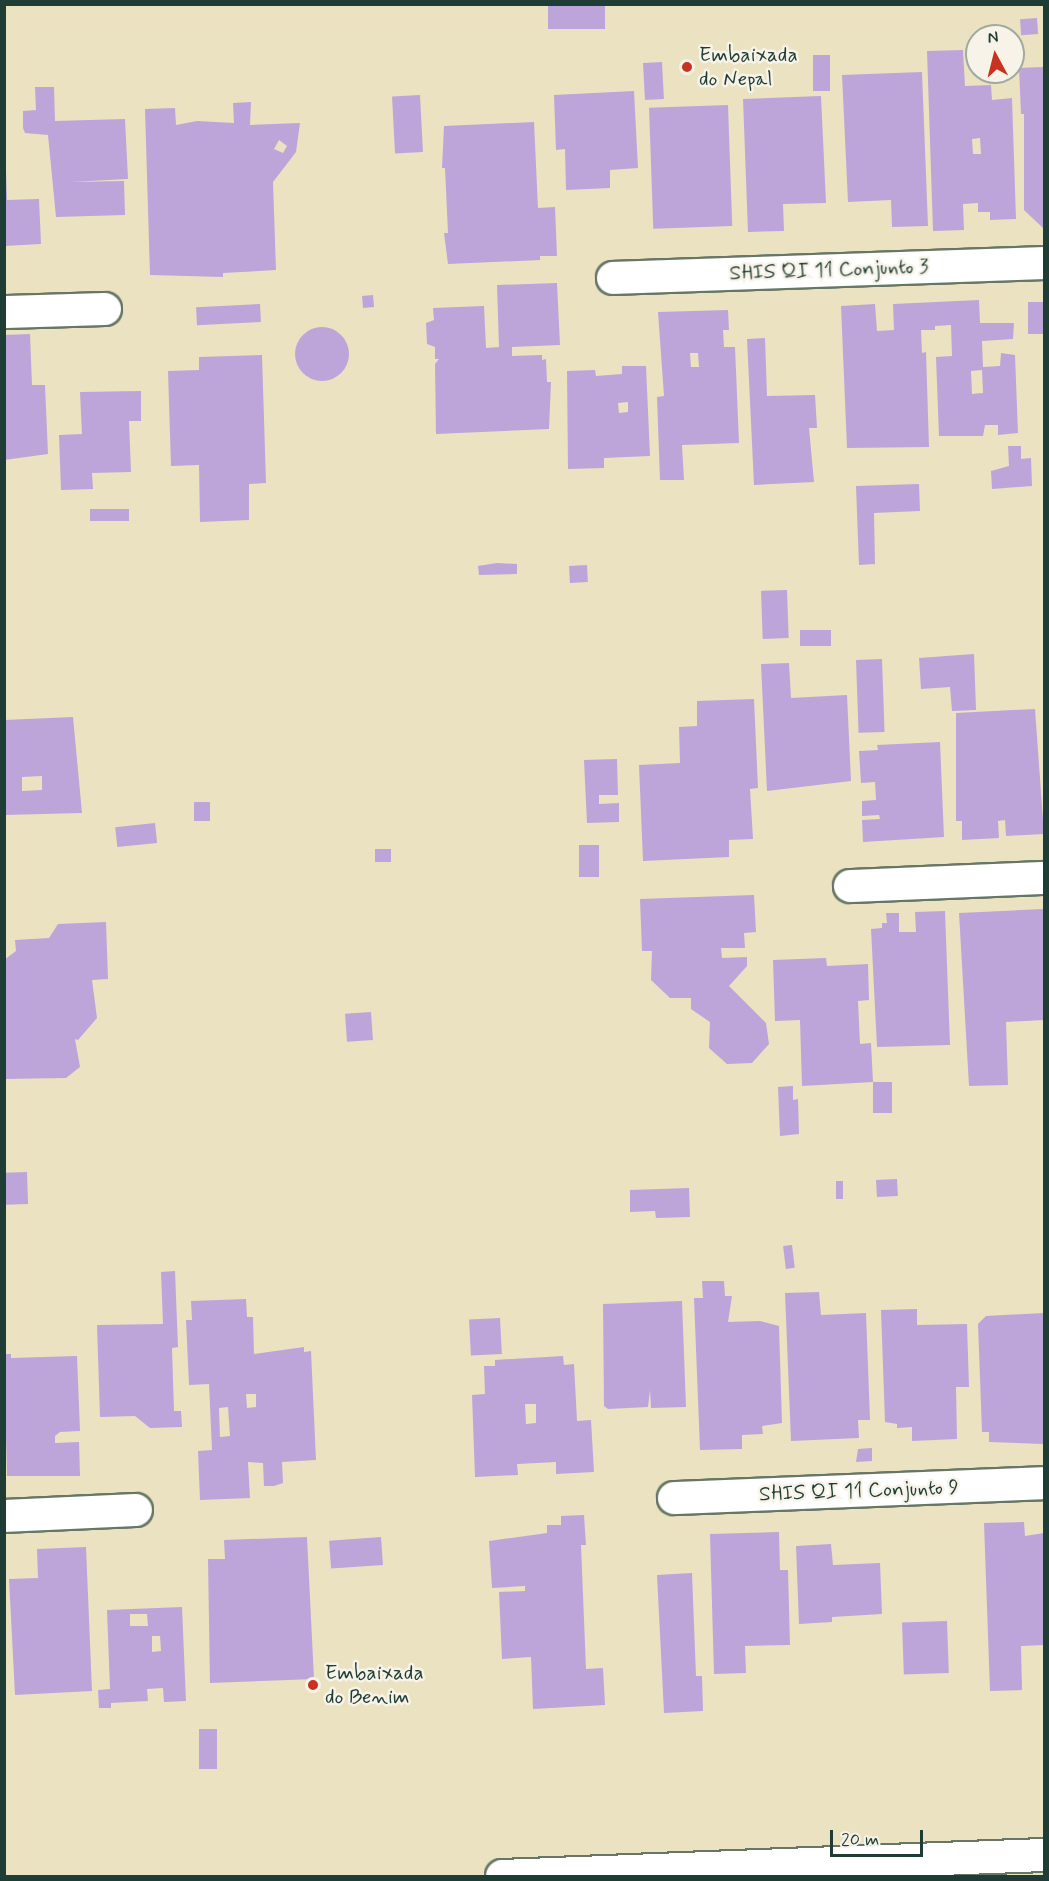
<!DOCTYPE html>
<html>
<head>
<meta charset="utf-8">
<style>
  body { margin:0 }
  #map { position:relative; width:1049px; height:1881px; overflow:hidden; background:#eae2c0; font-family:Mynerve,sans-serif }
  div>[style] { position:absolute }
  .building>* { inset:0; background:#bda5da; transform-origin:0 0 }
  .round { border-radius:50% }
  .roads { filter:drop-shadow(2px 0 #667765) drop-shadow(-2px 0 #667765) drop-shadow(0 2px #667765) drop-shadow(0 -2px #667765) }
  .minor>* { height:32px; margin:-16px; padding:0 16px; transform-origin:16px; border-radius:16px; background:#fff }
  .dots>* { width:16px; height:16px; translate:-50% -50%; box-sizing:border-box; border:3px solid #f7f3e8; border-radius:50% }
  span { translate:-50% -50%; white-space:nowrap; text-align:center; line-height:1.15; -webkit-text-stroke:5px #f7f3e8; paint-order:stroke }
  .poi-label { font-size:21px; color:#1f3d34 }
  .left { translate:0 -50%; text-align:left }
  .street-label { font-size:21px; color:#1f3d34 }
  .frame { position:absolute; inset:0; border:6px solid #1f3d34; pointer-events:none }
  .north { position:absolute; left:965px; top:24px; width:60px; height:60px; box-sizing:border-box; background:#f7f3e8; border:2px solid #a1aaa0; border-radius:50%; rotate:353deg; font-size:16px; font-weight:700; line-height:24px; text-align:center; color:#1f3d34 }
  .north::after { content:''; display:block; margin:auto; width:21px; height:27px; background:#c8321e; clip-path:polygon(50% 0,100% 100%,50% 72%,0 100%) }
  .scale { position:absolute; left:830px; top:1830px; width:93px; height:27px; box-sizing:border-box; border:3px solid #1f3d34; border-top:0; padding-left:8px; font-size:18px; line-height:21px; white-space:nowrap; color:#1f3d34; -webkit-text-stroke:4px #f7f3e8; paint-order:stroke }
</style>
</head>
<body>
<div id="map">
  <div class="building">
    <i style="left:548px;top:4px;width:57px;height:25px"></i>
    <i style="left:1037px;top:18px;width:16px;height:17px;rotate:86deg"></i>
    <i style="clip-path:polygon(evenodd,963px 50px,965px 86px,991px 85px,992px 100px,1012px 98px,1016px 219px,990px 220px,990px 212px,978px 212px,978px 203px,963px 204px,964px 230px,933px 231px,927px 51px,963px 50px,980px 138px,981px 154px,973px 154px,972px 139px,980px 138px)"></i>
    <i style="left:813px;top:55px;width:17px;height:36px"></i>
    <i style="left:662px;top:62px;width:37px;height:19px;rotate:87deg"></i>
    <i style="clip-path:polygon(1043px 67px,1044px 96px,1043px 228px,1024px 210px,1024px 114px,1021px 114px,1019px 68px)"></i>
    <i style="clip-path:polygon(922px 72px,928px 226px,892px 227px,891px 200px,848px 202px,842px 75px)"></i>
    <i style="clip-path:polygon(35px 87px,54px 87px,55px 121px,125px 119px,128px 179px,70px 182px,124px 181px,125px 215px,56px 217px,48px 135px,25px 133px,23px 128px,23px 111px,36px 110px)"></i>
    <i style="clip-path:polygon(634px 91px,638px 168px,610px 170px,610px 188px,566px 190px,565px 149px,556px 150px,554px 95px)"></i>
    <i style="left:420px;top:95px;width:57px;height:28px;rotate:87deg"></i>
    <i style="clip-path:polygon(821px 96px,826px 203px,783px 204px,784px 231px,748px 232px,743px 99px)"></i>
    <i style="clip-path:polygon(evenodd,251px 102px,250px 125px,300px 123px,296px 152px,273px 182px,276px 270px,223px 273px,223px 277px,150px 275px,145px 109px,175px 108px,176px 125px,197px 121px,234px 123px,233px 103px,251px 102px,279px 140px,287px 146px,283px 153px,274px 149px,279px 140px)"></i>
    <i style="left:728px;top:105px;width:121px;height:79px;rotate:88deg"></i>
    <i style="clip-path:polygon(534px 122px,538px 208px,555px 207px,557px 256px,540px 256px,540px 260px,448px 264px,444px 233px,448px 233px,445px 168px,442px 168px,444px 126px)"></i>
    <i style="clip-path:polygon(6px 170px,7px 200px,39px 199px,41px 244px,4px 246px)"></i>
    <i style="clip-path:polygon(557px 283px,560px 345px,512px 347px,512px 356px,542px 355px,542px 360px,546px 359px,547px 382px,551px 382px,549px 429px,436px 434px,435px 364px,439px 359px,435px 359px,435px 347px,427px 344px,426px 323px,434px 320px,433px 308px,484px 306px,486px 348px,499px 347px,497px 285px)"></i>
    <i style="left:373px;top:295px;width:12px;height:11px;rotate:85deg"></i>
    <i style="clip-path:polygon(evenodd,979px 300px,980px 323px,1014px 323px,1013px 339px,982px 341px,983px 367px,1000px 366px,1001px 353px,1015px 355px,1018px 433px,998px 435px,998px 425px,985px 425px,983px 436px,939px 436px,936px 357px,952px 356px,951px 325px,935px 326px,935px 330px,921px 330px,922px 353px,926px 352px,929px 447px,847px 448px,841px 306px,875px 304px,877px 331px,894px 330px,893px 304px,979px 300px,982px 370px,983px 393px,972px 394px,971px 371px,982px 370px)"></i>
    <i style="left:1044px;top:302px;width:32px;height:16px;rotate:90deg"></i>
    <i style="left:260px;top:304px;width:18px;height:64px;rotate:87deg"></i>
    <i style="clip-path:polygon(evenodd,728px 310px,729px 330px,723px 330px,724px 347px,735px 347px,739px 443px,682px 445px,684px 480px,660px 480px,657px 397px,664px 396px,658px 312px,728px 310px,690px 353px,698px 353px,699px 367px,691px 367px,690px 353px)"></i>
    <i class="round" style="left:295px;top:327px;width:54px;height:54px"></i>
    <i style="clip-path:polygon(30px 334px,32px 385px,45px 385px,48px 454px,4px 460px,4px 335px)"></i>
    <i style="clip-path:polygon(765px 338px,767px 396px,815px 395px,817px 428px,809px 428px,814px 482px,754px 485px,747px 339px)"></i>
    <i style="clip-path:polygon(262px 355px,266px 483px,249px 484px,249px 520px,200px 522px,199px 465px,171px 466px,168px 371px,199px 370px,199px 357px)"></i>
    <i style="clip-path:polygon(evenodd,622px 366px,646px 366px,650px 456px,604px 458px,604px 468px,568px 469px,567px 371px,595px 370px,596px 376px,622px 374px,622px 378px,622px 366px,628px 402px,628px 412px,619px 413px,618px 403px,628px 402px)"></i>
    <i style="clip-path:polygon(141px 391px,141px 421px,129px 421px,131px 472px,92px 473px,93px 489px,61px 490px,59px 435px,82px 434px,80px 392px)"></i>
    <i style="clip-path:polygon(1008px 446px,1021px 446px,1021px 459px,1031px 458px,1032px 486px,992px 489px,991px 471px,1009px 466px)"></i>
    <i style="clip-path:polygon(919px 484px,920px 511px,874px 513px,875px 564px,859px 565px,856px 486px)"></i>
    <i style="left:129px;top:509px;width:12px;height:39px;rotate:90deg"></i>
    <i style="clip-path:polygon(497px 563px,517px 564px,517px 574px,479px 575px,478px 566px)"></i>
    <i style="left:587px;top:565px;width:17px;height:18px;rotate:87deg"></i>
    <i style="left:787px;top:590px;width:48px;height:26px;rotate:88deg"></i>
    <i style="left:800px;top:630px;width:31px;height:16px"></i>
    <i style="clip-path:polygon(974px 654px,976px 710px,952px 711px,950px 687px,921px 689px,919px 658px)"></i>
    <i style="left:882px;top:659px;width:73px;height:26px;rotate:88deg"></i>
    <i style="clip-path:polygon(789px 663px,791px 698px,847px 695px,851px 781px,767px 791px,761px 664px)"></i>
    <i style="clip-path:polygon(754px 699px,758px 788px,750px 789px,753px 839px,729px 840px,729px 857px,643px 861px,639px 765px,680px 763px,679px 727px,697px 726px,697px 701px)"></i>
    <i style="clip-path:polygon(1035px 709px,1044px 834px,1006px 836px,1005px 820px,998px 821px,999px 838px,962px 840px,962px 821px,956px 821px,956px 713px)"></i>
    <i style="clip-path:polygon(evenodd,73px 717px,82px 813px,4px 815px,4px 720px,73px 717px,42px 776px,42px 790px,22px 791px,22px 777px,42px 776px)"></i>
    <i style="clip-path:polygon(940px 742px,944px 837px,863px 842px,862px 820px,880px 819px,879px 815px,862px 816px,862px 801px,876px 800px,875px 782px,861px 783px,859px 751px,878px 750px,877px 745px)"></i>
    <i style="clip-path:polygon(617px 759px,618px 795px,599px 795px,599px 804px,619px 803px,619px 822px,587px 823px,584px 760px)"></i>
    <i style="left:194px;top:802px;width:16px;height:19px"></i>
    <i style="left:155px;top:823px;width:20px;height:40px;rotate:84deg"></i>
    <i style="left:579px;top:845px;width:20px;height:32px"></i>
    <i style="left:375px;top:849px;width:16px;height:13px"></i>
    <i style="clip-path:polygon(754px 895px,756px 932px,744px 933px,745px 948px,721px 948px,722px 958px,747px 957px,747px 966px,729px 986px,766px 1023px,769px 1044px,752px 1063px,727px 1064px,709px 1048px,710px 1022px,691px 1009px,691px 998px,670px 998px,651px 980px,652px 951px,642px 951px,640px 899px)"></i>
    <i style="clip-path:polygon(1043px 909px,1044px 1020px,1006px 1022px,1008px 1085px,969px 1086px,959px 913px)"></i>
    <i style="clip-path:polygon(945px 911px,950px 1045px,877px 1047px,871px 929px,882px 928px,882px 923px,887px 923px,886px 913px,899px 913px,899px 932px,916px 932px,915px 912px)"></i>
    <i style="clip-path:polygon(106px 922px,108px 979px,92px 980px,97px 1018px,78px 1040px,75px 1039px,80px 1067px,66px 1078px,4px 1079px,4px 960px,16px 951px,15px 940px,49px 938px,58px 924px)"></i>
    <i style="clip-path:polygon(826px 958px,827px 966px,868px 964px,869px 1000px,858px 1001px,860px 1044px,871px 1043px,873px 1082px,802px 1086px,800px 1020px,775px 1021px,773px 960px)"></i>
    <i style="left:371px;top:1012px;width:28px;height:26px;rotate:86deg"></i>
    <i style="left:873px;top:1082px;width:19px;height:31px"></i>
    <i style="clip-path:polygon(793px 1086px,793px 1100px,798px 1099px,799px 1134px,780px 1136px,778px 1087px)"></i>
    <i style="left:27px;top:1172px;width:32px;height:23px;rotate:88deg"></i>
    <i style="left:897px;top:1179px;width:17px;height:21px;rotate:87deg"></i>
    <i style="left:836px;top:1181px;width:7px;height:18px"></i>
    <i style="clip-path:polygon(689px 1188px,690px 1217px,656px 1218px,655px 1211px,630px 1212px,630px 1190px)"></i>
    <i style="left:792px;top:1245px;width:23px;height:9px;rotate:83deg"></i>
    <i style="clip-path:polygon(175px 1271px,178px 1347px,172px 1348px,174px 1411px,181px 1411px,182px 1427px,150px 1428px,135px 1416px,100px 1417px,97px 1325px,163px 1324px,161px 1272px)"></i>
    <i style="clip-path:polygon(702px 1281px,724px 1281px,725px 1296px,732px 1296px,728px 1322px,760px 1321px,779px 1326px,782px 1423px,762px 1426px,763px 1434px,742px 1435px,742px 1449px,700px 1450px,694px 1298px,703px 1298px)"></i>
    <i style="clip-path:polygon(819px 1292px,821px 1315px,866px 1313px,870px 1420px,858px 1420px,859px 1438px,791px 1441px,785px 1293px)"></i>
    <i style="clip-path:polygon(evenodd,246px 1299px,247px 1317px,253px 1317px,254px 1354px,304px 1347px,304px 1352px,311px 1351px,316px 1460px,282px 1462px,283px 1483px,274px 1486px,264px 1486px,263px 1463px,248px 1462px,250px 1498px,200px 1500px,198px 1451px,212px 1450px,209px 1384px,189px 1385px,186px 1320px,192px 1320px,191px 1301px,246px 1299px,246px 1394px,256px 1394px,256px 1407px,247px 1408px,246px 1394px,246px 1299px,228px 1407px,230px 1436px,220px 1437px,219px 1408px,228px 1407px)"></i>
    <i style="clip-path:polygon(682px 1301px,686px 1407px,651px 1408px,650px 1390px,648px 1407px,608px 1409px,604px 1406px,603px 1304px)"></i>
    <i style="clip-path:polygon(917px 1309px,917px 1325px,967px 1324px,969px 1387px,956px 1387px,957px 1439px,912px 1441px,912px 1427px,897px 1428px,897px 1424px,885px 1422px,881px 1310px)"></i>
    <i style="clip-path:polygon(1044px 1313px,1044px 1444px,989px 1442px,989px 1432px,982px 1432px,978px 1324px,986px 1316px)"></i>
    <i style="left:500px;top:1318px;width:36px;height:31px;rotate:87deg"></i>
    <i style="clip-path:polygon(4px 1354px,11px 1354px,11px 1358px,77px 1356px,80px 1431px,60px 1432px,55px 1436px,55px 1443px,79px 1442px,80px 1476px,7px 1476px)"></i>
    <i style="clip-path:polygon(evenodd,563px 1356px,564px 1365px,574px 1364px,577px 1421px,591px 1420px,594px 1472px,556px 1474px,556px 1462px,517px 1464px,518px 1475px,475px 1477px,472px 1395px,485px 1394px,484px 1366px,495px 1366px,495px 1360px,563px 1356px,525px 1404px,536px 1404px,536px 1423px,526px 1424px,525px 1404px)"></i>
    <i style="clip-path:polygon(872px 1448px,872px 1461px,856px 1462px,858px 1449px)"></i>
    <i style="clip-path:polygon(584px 1515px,586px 1545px,581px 1545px,586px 1669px,603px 1668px,605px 1705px,533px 1709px,531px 1657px,502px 1659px,499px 1592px,525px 1591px,525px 1586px,492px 1588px,489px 1541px,547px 1533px,547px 1525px,561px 1525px,561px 1516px)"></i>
    <i style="clip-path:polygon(1024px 1522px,1025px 1536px,1044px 1533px,1044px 1645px,1021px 1646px,1022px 1690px,990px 1691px,984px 1523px)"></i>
    <i style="clip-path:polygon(779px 1532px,780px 1570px,788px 1570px,790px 1645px,745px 1646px,746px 1673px,714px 1674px,710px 1534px)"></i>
    <i style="clip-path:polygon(307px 1537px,314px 1679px,210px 1683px,208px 1559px,225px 1559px,224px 1540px)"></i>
    <i style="left:381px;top:1537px;width:28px;height:52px;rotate:86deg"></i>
    <i style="clip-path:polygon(831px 1544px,833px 1565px,880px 1563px,882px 1614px,832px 1617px,832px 1622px,799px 1624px,796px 1546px)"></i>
    <i style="clip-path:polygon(86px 1547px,92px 1691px,15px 1695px,9px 1579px,38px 1578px,37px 1549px)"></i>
    <i style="clip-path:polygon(692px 1573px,696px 1676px,702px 1676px,703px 1711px,664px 1713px,657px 1575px)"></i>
    <i style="clip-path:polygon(evenodd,182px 1607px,186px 1701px,164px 1702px,163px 1688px,147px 1689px,148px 1701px,111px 1703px,111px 1708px,99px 1708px,98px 1690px,110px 1689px,107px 1610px,182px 1607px,130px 1614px,147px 1614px,148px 1626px,130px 1626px,130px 1614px,182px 1607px,152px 1636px,160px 1636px,161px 1651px,152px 1652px,152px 1636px)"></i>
    <i style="left:947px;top:1621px;width:52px;height:45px;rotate:88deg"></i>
    <i style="left:199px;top:1729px;width:18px;height:40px"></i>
  </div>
  <div class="roads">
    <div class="minor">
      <i style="left:613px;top:278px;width:431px;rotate:-2deg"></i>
      <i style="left:4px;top:312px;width:101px;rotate:-1.7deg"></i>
      <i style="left:850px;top:886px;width:194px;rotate:-2.4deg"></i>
      <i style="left:674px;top:1498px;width:370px;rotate:-2.3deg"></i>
      <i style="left:4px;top:1516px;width:132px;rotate:-2.6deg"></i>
      <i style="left:502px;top:1876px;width:542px;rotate:-2.22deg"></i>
    </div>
  </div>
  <div class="dots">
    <i style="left:687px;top:67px;background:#c8321e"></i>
    <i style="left:313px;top:1685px;background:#c8321e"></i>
  </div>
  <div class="poi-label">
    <span class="left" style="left:699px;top:67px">Embaixada<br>do Nepal</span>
    <span class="left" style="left:325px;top:1685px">Embaixada<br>do Benim</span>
  </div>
  <div class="street-label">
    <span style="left:829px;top:270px;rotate:-2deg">SHIS QI 11 Conjunto 3</span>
    <span style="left:859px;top:1491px;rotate:-2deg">SHIS QI 11 Conjunto 9</span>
  </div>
  <div class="frame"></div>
  <div class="north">N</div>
  <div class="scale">20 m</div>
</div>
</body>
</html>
